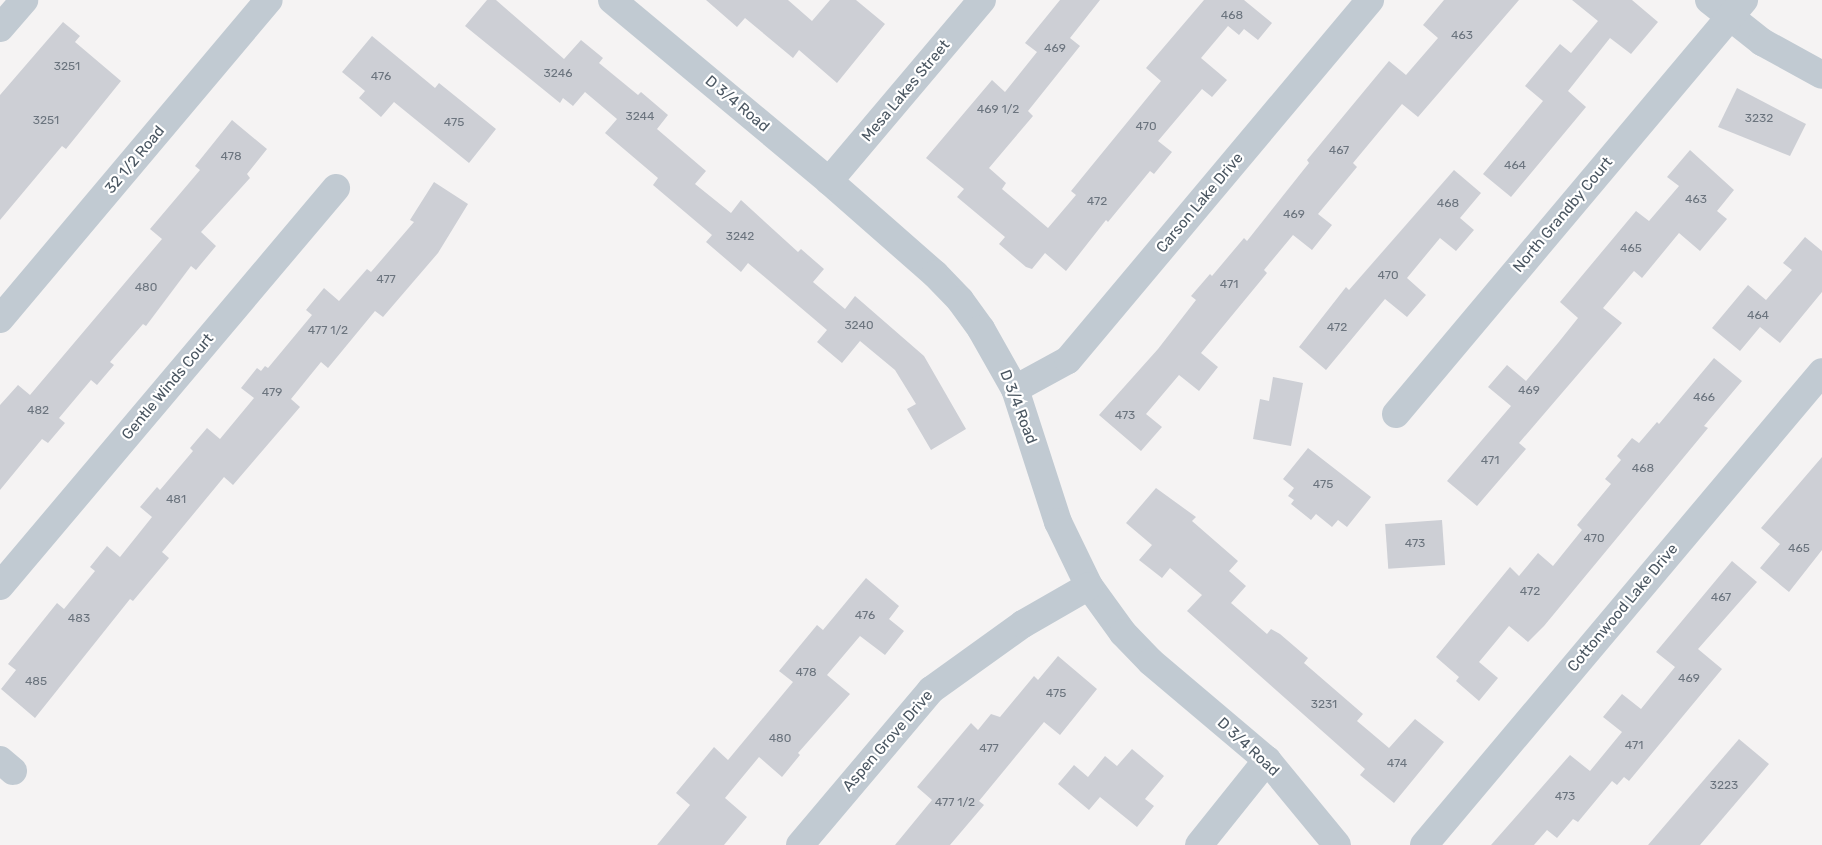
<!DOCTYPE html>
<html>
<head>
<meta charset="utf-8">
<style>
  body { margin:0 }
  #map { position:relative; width:1822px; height:845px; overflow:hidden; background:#f5f3f3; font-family:Rubik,sans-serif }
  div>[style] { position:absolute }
  .building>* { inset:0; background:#cdcfd5; transform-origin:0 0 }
  .minor>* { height:28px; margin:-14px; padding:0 14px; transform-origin:14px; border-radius:14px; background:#c1cad2 }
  span { translate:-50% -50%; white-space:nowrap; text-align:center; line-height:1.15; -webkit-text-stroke:4.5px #fff; paint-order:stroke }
  .number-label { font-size:12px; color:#6b747e }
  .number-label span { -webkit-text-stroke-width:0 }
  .street-label { font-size:15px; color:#4a5661 }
</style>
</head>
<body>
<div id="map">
  <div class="building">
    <i style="clip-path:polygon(487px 0,496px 0,564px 59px,581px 40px,603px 58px,599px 63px,638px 95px,641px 92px,668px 115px,657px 129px,706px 171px,695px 184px,731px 213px,741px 200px,798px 252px,801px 249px,824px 269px,813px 282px,845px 309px,855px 296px,924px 356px,966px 429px,931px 450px,907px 409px,916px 404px,895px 370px,860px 341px,842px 363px,817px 342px,827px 330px,748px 263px,741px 272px,706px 242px,712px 235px,653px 185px,658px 178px,605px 133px,617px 119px,585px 92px,573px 106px,563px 98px,560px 103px,465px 26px)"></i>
    <i style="clip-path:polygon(706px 0,788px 0,812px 21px,830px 0,856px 0,885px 24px,837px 83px,799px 50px,793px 58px,745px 18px,737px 27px)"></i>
    <i style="clip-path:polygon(1060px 0,1100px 0,1070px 38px,1080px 46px,1028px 111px,1033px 116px,989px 168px,1006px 183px,1002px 189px,1048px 228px,1076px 195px,1071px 191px,1161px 81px,1146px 68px,1204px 0,1244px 0,1272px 23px,1258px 40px,1244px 29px,1239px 35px,1228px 26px,1201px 58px,1227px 80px,1212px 97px,1202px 89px,1158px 141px,1172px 152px,1154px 174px,1150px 171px,1108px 222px,1106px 220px,1066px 271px,1045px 253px,1032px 269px,1026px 267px,999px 244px,1005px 237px,957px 197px,964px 189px,926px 158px,992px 80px,1005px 92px,1037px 52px,1025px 43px)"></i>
    <i style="clip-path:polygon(1444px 0,1519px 0,1418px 117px,1402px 104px,1353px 163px,1357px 167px,1318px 214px,1332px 225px,1312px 250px,1293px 235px,1264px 270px,1267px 273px,1201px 353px,1218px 367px,1199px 391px,1179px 375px,1146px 414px,1162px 427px,1141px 451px,1099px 415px,1158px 349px,1196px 300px,1191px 296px,1210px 274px,1212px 276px,1244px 238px,1247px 241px,1309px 163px,1307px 160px,1389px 61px,1406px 75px,1438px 38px,1423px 25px)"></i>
    <i style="clip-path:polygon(1572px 0,1632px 0,1658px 22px,1631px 54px,1610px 38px,1568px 91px,1586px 107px,1511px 197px,1483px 174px,1543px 101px,1525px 86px,1560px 44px,1571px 53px,1598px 21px)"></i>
    <i style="clip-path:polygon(63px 22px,80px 36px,75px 42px,121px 81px,66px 149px,62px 146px,0 220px,0 95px)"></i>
    <i style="clip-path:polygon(372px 36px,435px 88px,439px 83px,496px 129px,469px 163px,394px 102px,381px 117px,359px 98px,365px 91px,342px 72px)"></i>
    <i style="clip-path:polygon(1737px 88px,1806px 124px,1790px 156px,1718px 127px)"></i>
    <i style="clip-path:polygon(232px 120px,267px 149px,247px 174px,250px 178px,201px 232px,216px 246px,196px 270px,191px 266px,146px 326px,143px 324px,110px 362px,114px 365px,97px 385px,91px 380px,59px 418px,65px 423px,48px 443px,42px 439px,0 490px,0 405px,18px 385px,30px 395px,162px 239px,150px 229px,200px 170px,195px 166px)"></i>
    <i style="clip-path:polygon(1690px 150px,1734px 190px,1717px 211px,1727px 219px,1700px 251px,1679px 233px,1642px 278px,1634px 271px,1603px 308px,1622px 323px,1519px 443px,1526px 449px,1477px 506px,1447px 481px,1511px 406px,1488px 387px,1507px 365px,1526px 381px,1558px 343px,1578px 318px,1560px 302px,1636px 211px,1649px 221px,1679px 186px,1667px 177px)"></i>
    <i style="clip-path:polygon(1454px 170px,1481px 193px,1460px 218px,1474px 230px,1456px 251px,1440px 238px,1407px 278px,1426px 295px,1407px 317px,1385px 299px,1326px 370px,1299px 347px,1346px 287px,1349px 290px)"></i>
    <i style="clip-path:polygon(434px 182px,468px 204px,438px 253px,383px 317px,375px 311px,328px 368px,321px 362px,291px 399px,300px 407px,233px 485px,224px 477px,162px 552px,169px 558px,133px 601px,130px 599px,35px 718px,1px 689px,16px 670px,8px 664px,57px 603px,64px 609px,95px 571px,90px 567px,107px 546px,120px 557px,152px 517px,140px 507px,157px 487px,160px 490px,193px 451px,190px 448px,207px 428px,220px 439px,254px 398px,241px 388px,257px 368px,261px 371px,265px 366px,268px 368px,312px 315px,306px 310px,324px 288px,339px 301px,367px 269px,371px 272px,414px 222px,410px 220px)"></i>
    <i style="clip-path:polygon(1805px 237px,1822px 251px,1822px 292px,1780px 343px,1760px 327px,1740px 351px,1712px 328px,1748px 285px,1766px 300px,1792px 270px,1783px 263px)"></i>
    <i style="clip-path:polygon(1714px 358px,1742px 381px,1704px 426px,1708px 428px,1544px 626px,1528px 642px,1509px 626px,1479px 662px,1498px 678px,1479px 701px,1456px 681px,1459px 677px,1436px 657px,1510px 567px,1519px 576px,1538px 553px,1553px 566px,1582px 530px,1577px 525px,1611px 484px,1605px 479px,1621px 460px,1617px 456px,1632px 438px,1639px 443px,1657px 422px,1659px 424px)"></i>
    <i style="clip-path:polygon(1273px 377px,1303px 383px,1291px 446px,1253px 439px,1260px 399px,1269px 401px)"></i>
    <i style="clip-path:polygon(1308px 448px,1371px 497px,1347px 527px,1338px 520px,1332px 527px,1316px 514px,1311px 520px,1291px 504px,1294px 500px,1288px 496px,1294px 488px,1283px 479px)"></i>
    <i style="clip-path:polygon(1822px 457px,1822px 550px,1789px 592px,1760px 568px,1780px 544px,1761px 528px)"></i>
    <i style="clip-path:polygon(1156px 488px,1196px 517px,1192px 521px,1238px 561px,1229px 571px,1246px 586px,1231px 603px,1267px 634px,1271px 629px,1280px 634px,1308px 658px,1304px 663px,1363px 714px,1357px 721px,1389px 748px,1415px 719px,1444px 742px,1394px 803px,1360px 775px,1365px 769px,1187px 611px,1202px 595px,1170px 568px,1162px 578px,1139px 560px,1152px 545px,1126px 523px)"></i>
    <i style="left:1442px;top:520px;width:45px;height:57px;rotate:86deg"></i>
    <i style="clip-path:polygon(1732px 561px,1757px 582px,1698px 649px,1722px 669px,1629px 781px,1624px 777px,1617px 785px,1612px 781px,1578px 822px,1573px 819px,1557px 838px,1547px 830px,1534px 845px,1491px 845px,1570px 755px,1590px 771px,1622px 732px,1603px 717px,1622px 694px,1641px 709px,1675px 667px,1656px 652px)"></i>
    <i style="clip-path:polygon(866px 578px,899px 606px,889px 619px,904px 631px,885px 655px,860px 636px,827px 675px,850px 694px,798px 753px,800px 755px,782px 777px,759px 757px,725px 798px,747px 817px,724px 845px,657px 845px,690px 805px,676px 793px,714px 747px,728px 760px,793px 682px,779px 671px,817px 625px,823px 630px)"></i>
    <i style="clip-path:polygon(1058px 656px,1097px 689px,1060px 735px,1044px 722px,979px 801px,984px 805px,950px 845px,895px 845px,932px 800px,917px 787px,971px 723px,978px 730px,991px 714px,1000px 717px,1034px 676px,1038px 680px)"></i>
    <i style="clip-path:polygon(1739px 739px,1769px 764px,1700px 845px,1648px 845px)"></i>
    <i style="clip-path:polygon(1132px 749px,1164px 776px,1145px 799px,1154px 806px,1137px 827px,1100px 797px,1089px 810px,1058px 784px,1074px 765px,1088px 777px,1105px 756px,1117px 766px)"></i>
  </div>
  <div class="minor">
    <i style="left:612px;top:0;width:283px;rotate:39.8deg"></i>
    <i style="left:829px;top:181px;width:141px;rotate:41.3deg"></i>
    <i style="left:935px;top:274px;width:36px;rotate:46deg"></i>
    <i style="left:960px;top:300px;width:36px;rotate:54deg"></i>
    <i style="left:981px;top:329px;width:69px;rotate:60.5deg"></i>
    <i style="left:1015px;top:389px;width:140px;rotate:72.1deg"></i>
    <i style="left:1058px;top:522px;width:71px;rotate:64.2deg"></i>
    <i style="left:1089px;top:586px;width:58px;rotate:54.1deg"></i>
    <i style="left:1123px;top:633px;width:40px;rotate:46deg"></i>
    <i style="left:1151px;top:662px;width:152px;rotate:40.2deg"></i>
    <i style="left:1267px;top:760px;width:110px;rotate:50.5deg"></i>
    <i style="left:1709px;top:0;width:68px;rotate:38.4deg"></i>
    <i style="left:1762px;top:42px;width:68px;rotate:28.8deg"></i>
    <i style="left:0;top:28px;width:37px;rotate:-49deg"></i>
    <i style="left:829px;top:181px;width:237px;rotate:-49.8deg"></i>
    <i style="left:0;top:319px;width:417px;rotate:-49.9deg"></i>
    <i style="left:1015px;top:389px;width:60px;rotate:-28.7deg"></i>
    <i style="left:1068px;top:360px;width:470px;rotate:-50deg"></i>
    <i style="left:1396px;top:414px;width:541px;rotate:-49.95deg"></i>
    <i style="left:0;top:586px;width:521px;rotate:-49.83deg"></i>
    <i style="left:0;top:760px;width:17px;rotate:40deg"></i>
    <i style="left:800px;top:845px;width:203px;rotate:-49.8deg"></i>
    <i style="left:931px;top:690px;width:113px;rotate:-35.7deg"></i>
    <i style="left:1023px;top:624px;width:76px;rotate:-29.9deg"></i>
    <i style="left:1199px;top:845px;width:109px;rotate:-51.3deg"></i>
    <i style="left:1424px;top:845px;width:618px;rotate:-49.92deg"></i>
  </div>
  <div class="number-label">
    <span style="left:1232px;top:16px">468</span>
    <span style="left:1462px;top:36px">463</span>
    <span style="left:1055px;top:49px">469</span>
    <span style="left:67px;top:67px">3251</span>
    <span style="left:558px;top:74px">3246</span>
    <span style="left:381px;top:77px">476</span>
    <span style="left:998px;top:110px">469 1/2</span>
    <span style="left:640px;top:117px">3244</span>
    <span style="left:1759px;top:119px">3232</span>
    <span style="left:46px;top:121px">3251</span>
    <span style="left:454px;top:123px">475</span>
    <span style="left:1146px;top:127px">470</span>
    <span style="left:1339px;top:151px">467</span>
    <span style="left:231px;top:157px">478</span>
    <span style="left:1515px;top:166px">464</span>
    <span style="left:1696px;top:200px">463</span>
    <span style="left:1097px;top:202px">472</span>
    <span style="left:1448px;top:204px">468</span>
    <span style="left:1294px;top:215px">469</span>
    <span style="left:740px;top:237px">3242</span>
    <span style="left:1631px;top:249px">465</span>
    <span style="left:1388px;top:276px">470</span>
    <span style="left:386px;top:280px">477</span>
    <span style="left:1229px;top:285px">471</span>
    <span style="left:146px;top:288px">480</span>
    <span style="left:1758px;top:316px">464</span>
    <span style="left:859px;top:326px">3240</span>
    <span style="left:1337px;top:328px">472</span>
    <span style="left:328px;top:331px">477 1/2</span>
    <span style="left:1529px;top:391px">469</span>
    <span style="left:272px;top:393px">479</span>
    <span style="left:1704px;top:398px">466</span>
    <span style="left:38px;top:411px">482</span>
    <span style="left:1125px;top:416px">473</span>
    <span style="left:1490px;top:461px">471</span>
    <span style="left:1643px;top:469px">468</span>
    <span style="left:1323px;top:485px">475</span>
    <span style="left:176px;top:500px">481</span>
    <span style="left:1594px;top:539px">470</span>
    <span style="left:1415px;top:544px">473</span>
    <span style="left:1799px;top:549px">465</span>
    <span style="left:1530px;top:592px">472</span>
    <span style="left:1721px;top:598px">467</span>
    <span style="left:865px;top:616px">476</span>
    <span style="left:79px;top:619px">483</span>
    <span style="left:806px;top:673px">478</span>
    <span style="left:1689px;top:679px">469</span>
    <span style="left:36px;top:682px">485</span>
    <span style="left:1056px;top:694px">475</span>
    <span style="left:1324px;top:705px">3231</span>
    <span style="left:780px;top:739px">480</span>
    <span style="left:1634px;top:746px">471</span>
    <span style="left:989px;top:749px">477</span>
    <span style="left:1397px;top:764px">474</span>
    <span style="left:1724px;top:786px">3223</span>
    <span style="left:1565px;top:797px">473</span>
    <span style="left:955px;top:803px">477 1/2</span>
  </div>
  <div class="street-label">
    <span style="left:906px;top:91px;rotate:-50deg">Mesa Lakes Street</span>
    <span style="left:737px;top:104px;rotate:40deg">D 3/4 Road</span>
    <span style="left:135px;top:160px;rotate:-50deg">32 1/2 Road</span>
    <span style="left:1200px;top:203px;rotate:-50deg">Carson Lake Drive</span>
    <span style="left:1563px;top:215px;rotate:-50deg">North Grandby Court</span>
    <span style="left:168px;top:387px;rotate:-50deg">Gentle Winds Court</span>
    <span style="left:1018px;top:407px;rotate:69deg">D 3/4 Road</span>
    <span style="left:1623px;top:608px;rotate:-50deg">Cottonwood Lake Drive</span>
    <span style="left:888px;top:741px;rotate:-49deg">Aspen Grove Drive</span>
    <span style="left:1248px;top:747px;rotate:43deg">D 3/4 Road</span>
  </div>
</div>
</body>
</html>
